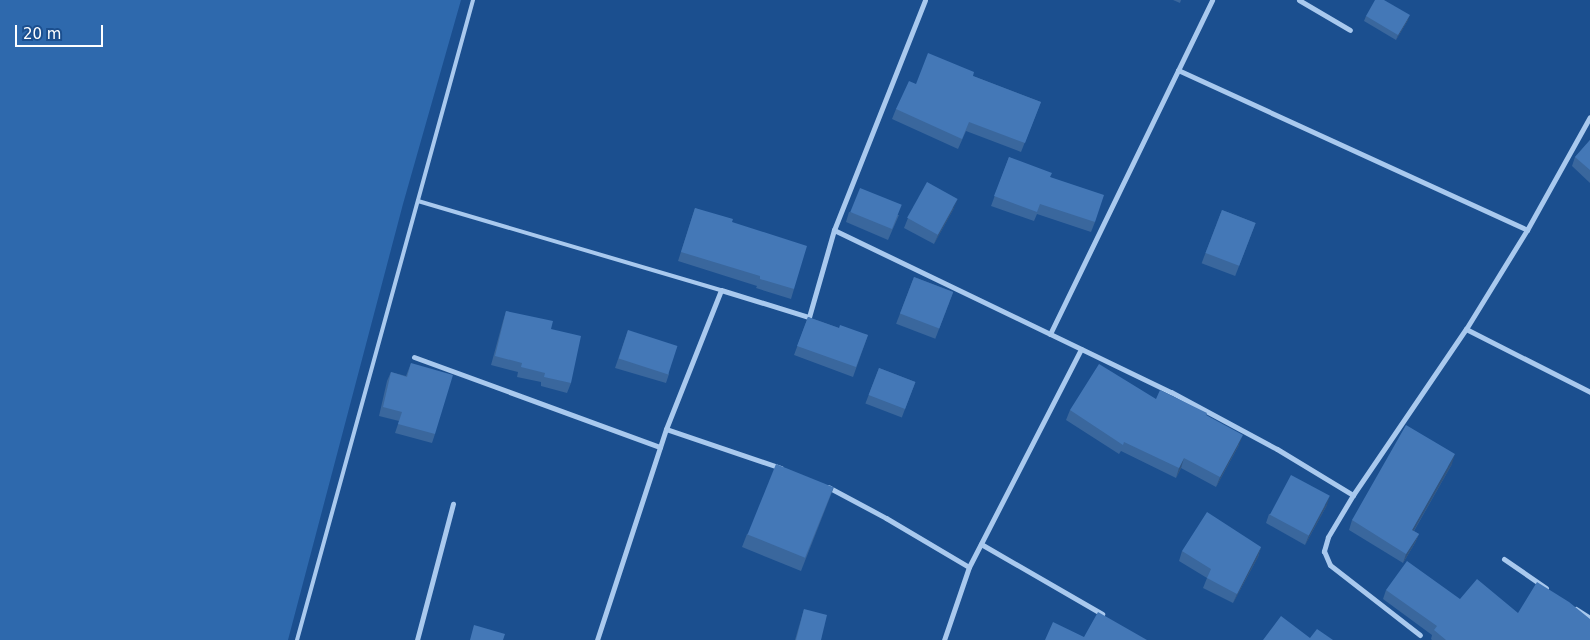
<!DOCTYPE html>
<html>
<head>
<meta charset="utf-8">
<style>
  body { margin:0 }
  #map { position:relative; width:1590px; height:640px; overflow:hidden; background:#1b4f8f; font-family:"DejaVu Sans",sans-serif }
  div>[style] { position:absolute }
  .green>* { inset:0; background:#2e69ad }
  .lane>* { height:4px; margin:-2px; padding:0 2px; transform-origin:2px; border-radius:2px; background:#a9c9ee }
  .street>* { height:5px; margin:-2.5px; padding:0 2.5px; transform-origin:2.5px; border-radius:2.5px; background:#a9c9ee }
  .wall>* { inset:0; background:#3a679d; transform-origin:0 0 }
  .shaded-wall>* { inset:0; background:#305480 }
  .building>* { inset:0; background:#4478b7; transform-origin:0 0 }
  span { translate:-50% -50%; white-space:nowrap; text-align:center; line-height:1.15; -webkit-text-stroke:4px #1b4f8f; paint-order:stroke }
  .scale { position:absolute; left:15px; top:25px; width:88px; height:22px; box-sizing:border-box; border:2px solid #fff; border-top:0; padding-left:6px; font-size:15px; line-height:18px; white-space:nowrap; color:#fff; -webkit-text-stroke:4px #1b4f8f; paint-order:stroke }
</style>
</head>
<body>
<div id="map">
  <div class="green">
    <i style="clip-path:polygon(0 0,461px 0,403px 204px,288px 640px,0 640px)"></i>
  </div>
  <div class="lane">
    <i style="left:418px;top:201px;width:316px;rotate:16.4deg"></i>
    <i style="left:297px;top:640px;width:664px;rotate:-74.62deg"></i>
  </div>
  <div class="street">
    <i style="left:1299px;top:0;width:59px;rotate:30.5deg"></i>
    <i style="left:1178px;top:70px;width:384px;rotate:24.6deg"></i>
    <i style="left:834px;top:230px;width:247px;rotate:-68.4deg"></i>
    <i style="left:1466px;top:329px;width:139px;rotate:26.9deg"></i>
    <i style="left:1050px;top:334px;width:371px;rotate:-64.1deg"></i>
    <i style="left:414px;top:357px;width:262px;rotate:20.1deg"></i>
    <i style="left:781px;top:468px;width:121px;rotate:-161.3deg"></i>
    <i style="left:666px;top:429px;width:149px;rotate:-68.4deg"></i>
    <i style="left:721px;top:290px;width:92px;rotate:17.1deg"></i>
    <i style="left:809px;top:317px;width:91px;rotate:-74deg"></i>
    <i style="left:834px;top:230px;width:374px;rotate:25.7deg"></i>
    <i style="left:1171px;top:392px;width:120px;rotate:28.3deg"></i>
    <i style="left:1277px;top:449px;width:89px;rotate:31.2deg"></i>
    <i style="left:1353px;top:495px;width:201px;rotate:-55.8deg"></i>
    <i style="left:1466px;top:329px;width:116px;rotate:-58.4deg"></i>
    <i style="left:1527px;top:230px;width:129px;rotate:-60.9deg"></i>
    <i style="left:828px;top:487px;width:66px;rotate:28.1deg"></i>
    <i style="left:886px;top:518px;width:96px;rotate:30.6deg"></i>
    <i style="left:969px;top:567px;width:245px;rotate:-62.8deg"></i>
    <i style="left:1353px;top:495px;width:49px;rotate:120.8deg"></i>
    <i style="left:1328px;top:537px;width:15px;rotate:106deg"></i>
    <i style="left:1324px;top:551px;width:15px;rotate:67deg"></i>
    <i style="left:1330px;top:565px;width:114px;rotate:37.9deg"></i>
    <i style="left:981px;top:544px;width:140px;rotate:30deg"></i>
    <i style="left:1504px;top:559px;width:51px;rotate:34.6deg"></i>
    <i style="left:1576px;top:609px;width:17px;rotate:33deg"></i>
    <i style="left:417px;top:640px;width:141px;rotate:-75.2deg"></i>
    <i style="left:597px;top:640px;width:222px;rotate:-71.9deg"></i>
    <i style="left:944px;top:640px;width:77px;rotate:-71.1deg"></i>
  </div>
  <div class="wall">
    <i style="clip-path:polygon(1173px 0,1181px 0,1180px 3px)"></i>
    <i style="clip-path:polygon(1366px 16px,1408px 20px,1396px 40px,1364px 21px)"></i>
    <i style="clip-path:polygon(973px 76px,1041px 102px,1021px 152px,966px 131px,958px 149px,892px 119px,896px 109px,916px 84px)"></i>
    <i style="clip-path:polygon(1590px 140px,1590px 183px,1572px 166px,1575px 157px)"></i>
    <i style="clip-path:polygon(1009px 157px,1050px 177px,1095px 222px,1091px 232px,1037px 214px,1034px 221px,991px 206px)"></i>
    <i style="clip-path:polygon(695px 208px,732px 222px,794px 289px,791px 299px,756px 288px,757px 286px,678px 261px)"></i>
    <i style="clip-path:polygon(954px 208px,934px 244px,904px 228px,908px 218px)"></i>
    <i style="left:1222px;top:210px;width:36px;height:57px;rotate:21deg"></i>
    <i style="clip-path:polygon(849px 212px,899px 215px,888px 240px,846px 222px)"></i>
    <i style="left:914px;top:277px;width:42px;height:50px;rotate:21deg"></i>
    <i style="clip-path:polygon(506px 311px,551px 329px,571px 383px,567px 393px,541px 386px,541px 382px,517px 377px,518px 372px,491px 365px,503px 321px)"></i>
    <i style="clip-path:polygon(808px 317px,839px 328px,868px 335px,853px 377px,794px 355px)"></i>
    <i style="clip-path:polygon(628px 330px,669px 374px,666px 383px,615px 368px)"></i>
    <i style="clip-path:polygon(411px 363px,435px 434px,432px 443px,395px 433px,399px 421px,379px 416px,387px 381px,391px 372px,406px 376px)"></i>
    <i style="left:879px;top:368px;width:39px;height:38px;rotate:21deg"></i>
    <i style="clip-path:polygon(1156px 399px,1206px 415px,1239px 445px,1216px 487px,1181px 468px,1176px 478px,1121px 451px,1119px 454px,1066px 420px,1070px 410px)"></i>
    <i style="clip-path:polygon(1452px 464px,1414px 531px,1419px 534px,1415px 543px,1403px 563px,1349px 530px,1352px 520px)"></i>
    <i style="clip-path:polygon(834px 487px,801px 571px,742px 547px,747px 534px)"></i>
    <i style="clip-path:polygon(1327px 505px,1305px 545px,1266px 523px,1269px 514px)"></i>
    <i style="clip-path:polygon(1261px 547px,1258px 557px,1233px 603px,1203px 588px,1207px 578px,1179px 561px,1182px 551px)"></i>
    <i style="clip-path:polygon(1386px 590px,1460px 599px,1518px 613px,1590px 640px,1432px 640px,1431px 639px,1432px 635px,1383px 599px)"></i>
    <i style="clip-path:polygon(804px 609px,821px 640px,795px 640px)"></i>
  </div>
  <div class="shaded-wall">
    <i style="clip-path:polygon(1410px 15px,1408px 20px,1396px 40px,1398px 35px)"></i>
    <i style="clip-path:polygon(958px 199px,954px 208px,934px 244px,938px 235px)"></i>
    <i style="clip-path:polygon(1243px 435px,1239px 445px,1216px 487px,1220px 477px)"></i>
    <i style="clip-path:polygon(1455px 454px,1452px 464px,1409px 539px,1412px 530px)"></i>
    <i style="clip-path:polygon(1184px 458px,1181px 468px,1176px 478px,1179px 468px)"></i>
    <i style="clip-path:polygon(1330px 496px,1327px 505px,1305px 545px,1309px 535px)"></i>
    <i style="clip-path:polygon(1419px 534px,1415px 543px,1403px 563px,1406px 554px)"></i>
    <i style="clip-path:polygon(1261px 547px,1258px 557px,1233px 603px,1237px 594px)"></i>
  </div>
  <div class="building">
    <i style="clip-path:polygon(1375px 0,1384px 0,1410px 15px,1398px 35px,1366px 16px)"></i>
    <i style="clip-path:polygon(928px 53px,974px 72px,973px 76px,1041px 102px,1025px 143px,969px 122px,962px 139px,896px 109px,909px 81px,916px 84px)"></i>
    <i style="clip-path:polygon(1590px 140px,1590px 170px,1575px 157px)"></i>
    <i style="clip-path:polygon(1009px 157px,1052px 173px,1050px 177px,1104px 195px,1095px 222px,1040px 204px,1037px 212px,994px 196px)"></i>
    <i style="left:927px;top:182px;width:35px;height:41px;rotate:29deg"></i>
    <i style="left:860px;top:188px;width:45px;height:26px;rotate:22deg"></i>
    <i style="clip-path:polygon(695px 208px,733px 219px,732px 222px,807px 246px,794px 289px,760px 279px,760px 276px,681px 252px)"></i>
    <i style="left:1222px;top:210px;width:36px;height:46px;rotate:21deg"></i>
    <i style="left:914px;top:277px;width:42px;height:39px;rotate:21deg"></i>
    <i style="clip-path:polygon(506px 311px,553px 321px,551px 329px,581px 336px,571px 383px,544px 377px,545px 373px,521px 367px,522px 363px,495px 356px)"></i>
    <i style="clip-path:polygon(808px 317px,839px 328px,840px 325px,868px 335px,856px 367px,797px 346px)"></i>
    <i style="left:628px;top:330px;width:52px;height:30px;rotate:18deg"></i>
    <i style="clip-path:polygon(411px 363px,453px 375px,435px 434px,398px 424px,402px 412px,383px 407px,391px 372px,407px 377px)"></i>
    <i style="clip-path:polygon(1099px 364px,1156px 399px,1160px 390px,1207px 413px,1206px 415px,1243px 435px,1220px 477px,1184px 458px,1179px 468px,1124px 442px,1123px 445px,1070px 410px)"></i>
    <i style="left:879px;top:368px;width:39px;height:29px;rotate:21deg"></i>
    <i style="clip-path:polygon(1406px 425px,1455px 454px,1412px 530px,1419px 534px,1406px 554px,1352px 520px)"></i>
    <i style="left:776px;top:464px;width:62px;height:76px;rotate:22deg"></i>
    <i style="left:1291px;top:475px;width:44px;height:45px;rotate:28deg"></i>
    <i style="clip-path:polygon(1207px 512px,1261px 547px,1237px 594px,1207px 578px,1211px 569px,1182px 551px)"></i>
    <i style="clip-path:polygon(1407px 561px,1460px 599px,1477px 579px,1518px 613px,1537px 582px,1569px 602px,1590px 619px,1590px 640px,1446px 640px,1434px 630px,1437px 626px,1386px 590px)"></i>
    <i style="clip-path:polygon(804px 609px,827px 615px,821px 640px,796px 640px)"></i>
    <i style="clip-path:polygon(1098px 612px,1147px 640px,1045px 640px,1053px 622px,1084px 637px)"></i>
    <i style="clip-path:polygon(1281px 616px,1310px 638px,1317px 629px,1333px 640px,1263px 640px)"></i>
    <i style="clip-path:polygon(474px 625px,505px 634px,503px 640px,470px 640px)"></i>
  </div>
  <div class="scale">20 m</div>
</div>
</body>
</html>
